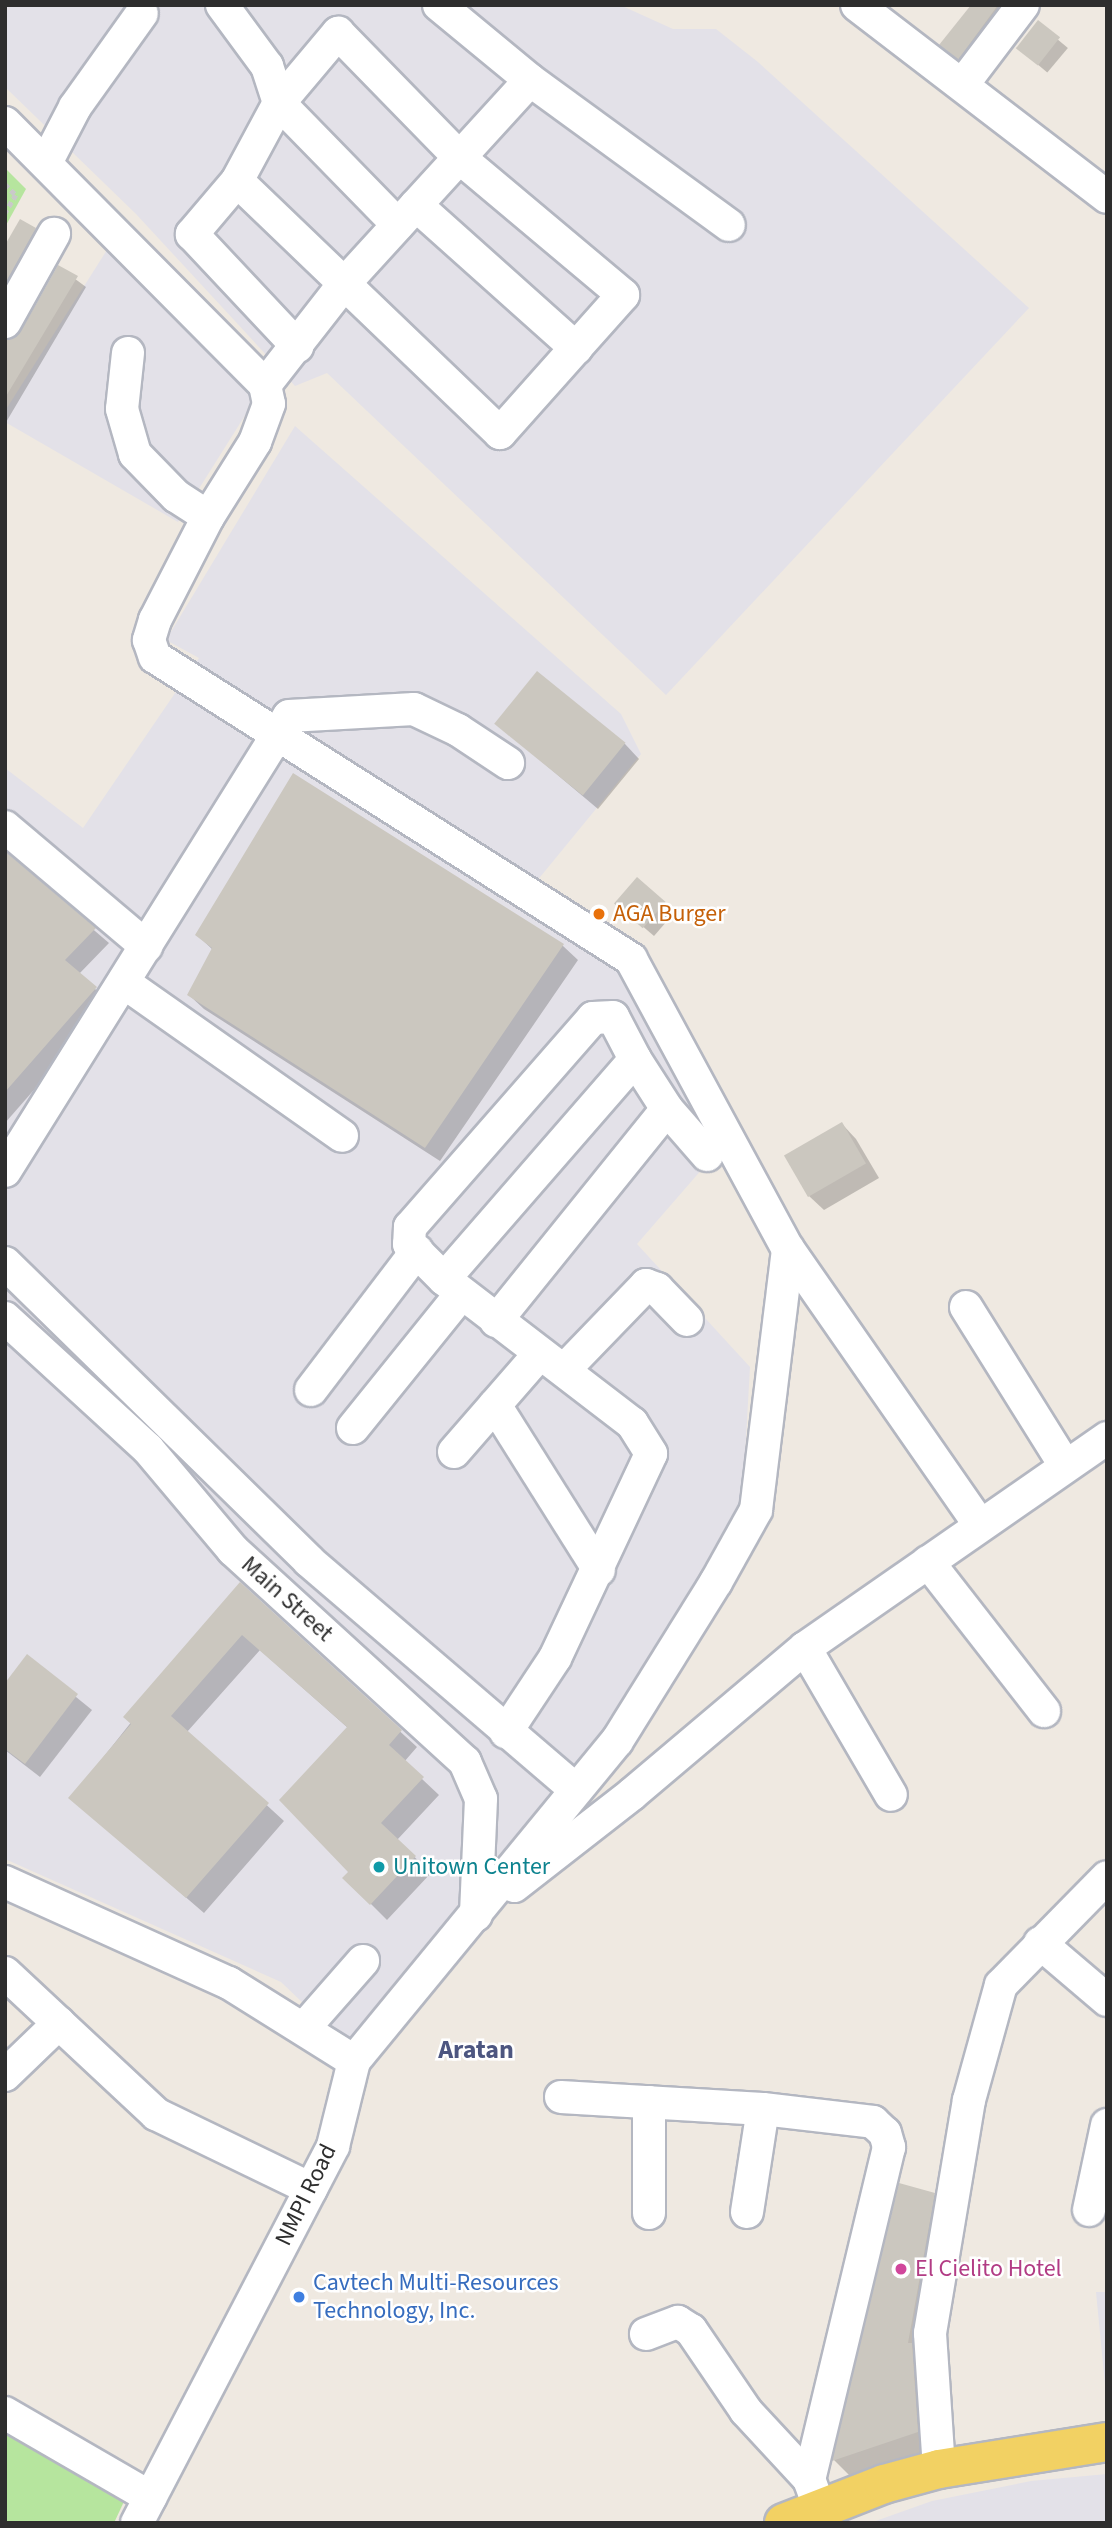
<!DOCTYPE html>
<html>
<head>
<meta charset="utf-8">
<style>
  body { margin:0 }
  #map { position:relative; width:1112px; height:2528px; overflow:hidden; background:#efe9e1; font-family:"Source Sans 3",sans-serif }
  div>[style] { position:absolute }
  .industrial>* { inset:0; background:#e3e1e8 }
  .green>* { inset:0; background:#b6e59e }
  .shadow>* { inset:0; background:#0003; transform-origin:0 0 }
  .building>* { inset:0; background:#cbc7bf; transform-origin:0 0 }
  .path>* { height:4.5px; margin-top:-2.25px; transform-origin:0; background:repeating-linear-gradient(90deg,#c9c9c9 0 5px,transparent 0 8.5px) }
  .roads { filter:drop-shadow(2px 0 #b4b7c1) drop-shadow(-2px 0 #b4b7c1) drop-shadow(0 2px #b4b7c1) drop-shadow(0 -2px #b4b7c1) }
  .minor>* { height:32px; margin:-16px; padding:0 16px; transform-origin:16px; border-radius:16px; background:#fff }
  .major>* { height:38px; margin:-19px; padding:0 19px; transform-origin:19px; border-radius:19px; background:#f2d163 }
  .dots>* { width:19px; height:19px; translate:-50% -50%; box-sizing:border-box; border:4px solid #fff; border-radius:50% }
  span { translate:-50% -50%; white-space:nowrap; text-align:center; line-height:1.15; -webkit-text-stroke:5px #fff; paint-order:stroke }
  .food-label { font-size:24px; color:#c56008 }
  .left { translate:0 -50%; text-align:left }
  .street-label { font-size:24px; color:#2e2e2e }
  .culture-label { font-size:24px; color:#0d838f }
  .hotel-label { font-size:24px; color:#b23c85 }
  .shop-label { font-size:24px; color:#366cbe }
  .neighbourhood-label { font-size:26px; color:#4d5680; font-weight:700 }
  .frame { position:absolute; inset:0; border:7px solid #2e2e2e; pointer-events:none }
</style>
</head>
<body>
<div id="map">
  <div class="industrial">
    <i style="clip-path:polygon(5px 5px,620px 5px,673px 29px,716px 29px,758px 62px,1029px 308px,666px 695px,327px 373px,295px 386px,136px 214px,5px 87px)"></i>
    <i style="clip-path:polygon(112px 242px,256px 398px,178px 522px,5px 422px,5px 411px)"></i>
    <i style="clip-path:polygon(295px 426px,621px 714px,641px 754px,518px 904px,616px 970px,723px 1145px,637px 1244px,750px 1367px,742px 1509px,600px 1743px,346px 2044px,281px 1982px,5px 1859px,5px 768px,83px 828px,199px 658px,166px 640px)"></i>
    <i style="clip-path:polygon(1096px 2292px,1107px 2292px,1107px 2405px)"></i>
    <i style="clip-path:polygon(1107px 2474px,1107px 2523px,870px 2523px,932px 2501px,1031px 2481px)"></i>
  </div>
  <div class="green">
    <i style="clip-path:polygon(5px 168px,26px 189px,5px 227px)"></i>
    <i style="clip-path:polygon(5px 2425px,127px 2495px,114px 2523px,5px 2523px)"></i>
  </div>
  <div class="shadow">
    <i style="clip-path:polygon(973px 5px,1017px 5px,968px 67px,950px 53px)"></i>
    <i style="left:1038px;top:23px;width:39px;height:32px;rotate:40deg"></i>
    <i style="clip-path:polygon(35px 230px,44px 239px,5px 310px,5px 249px)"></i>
    <i style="clip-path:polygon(59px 267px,86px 287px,5px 424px,5px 342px,16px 339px)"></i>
    <i style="clip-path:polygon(497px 724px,625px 744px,639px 759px,598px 809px)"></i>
    <i style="clip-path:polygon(294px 775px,563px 946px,578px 960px,440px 1161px,204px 1009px,189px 995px,213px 950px,197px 935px)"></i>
    <i style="clip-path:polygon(5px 854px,109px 943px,79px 974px,110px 1003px,5px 1123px)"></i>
    <i style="clip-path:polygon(665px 903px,674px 913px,654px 936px,626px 912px)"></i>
    <i style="clip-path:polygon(842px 1124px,856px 1139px,879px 1178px,824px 1210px,809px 1196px)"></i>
    <i style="clip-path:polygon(240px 1585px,417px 1747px,404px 1762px,439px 1795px,397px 1840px,431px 1873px,387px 1920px,345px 1878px,351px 1872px,348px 1728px,260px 1650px,187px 1732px,284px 1821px,204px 1913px,71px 1798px)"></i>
    <i style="clip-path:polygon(27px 1657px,92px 1710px,40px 1777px,5px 1750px,5px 1686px)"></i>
    <i style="clip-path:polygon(901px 2185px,934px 2195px,953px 2214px,937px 2451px,853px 2479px,834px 2460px)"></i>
  </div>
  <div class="building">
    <i style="clip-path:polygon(971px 5px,998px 5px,958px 60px,939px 45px)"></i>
    <i style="left:1038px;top:20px;width:28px;height:36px;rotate:38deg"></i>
    <i style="clip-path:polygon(20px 219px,36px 228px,5px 284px,5px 245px)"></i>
    <i style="clip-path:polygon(58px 265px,78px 276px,5px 398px,5px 340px,21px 331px)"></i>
    <i style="left:537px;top:671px;width:114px;height:68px;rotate:39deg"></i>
    <i style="clip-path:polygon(293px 773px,564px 944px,425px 1148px,187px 995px,212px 948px,195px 935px)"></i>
    <i style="clip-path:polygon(5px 851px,96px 928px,65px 960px,97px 987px,5px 1092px)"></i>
    <i style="left:637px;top:877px;width:38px;height:35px;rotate:41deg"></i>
    <i style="left:842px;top:1122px;width:48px;height:67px;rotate:60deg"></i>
    <i style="clip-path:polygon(240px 1582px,402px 1730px,389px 1745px,424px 1777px,381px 1823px,416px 1856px,370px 1905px,342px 1878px,348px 1872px,279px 1800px,347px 1727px,242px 1635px,171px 1716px,269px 1803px,186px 1898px,68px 1798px,131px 1724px,123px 1717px)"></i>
    <i style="clip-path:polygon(27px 1654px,78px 1694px,25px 1764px,5px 1749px,5px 1683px)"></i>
    <i style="clip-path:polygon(899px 2183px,935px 2193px,908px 2343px,912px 2343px,918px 2432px,832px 2461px)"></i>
  </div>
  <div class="path">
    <i style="left:5px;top:184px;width:16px;rotate:45deg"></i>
    <i style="left:16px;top:195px;width:21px;rotate:121deg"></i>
  </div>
  <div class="roads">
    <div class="minor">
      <i style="left:222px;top:5px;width:76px;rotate:53.6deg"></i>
      <i style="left:267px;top:66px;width:39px;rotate:72deg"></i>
      <i style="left:279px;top:103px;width:170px;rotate:45.7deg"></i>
      <i style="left:857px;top:5px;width:315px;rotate:37.5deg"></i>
      <i style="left:338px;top:33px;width:175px;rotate:45.7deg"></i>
      <i style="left:460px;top:158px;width:213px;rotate:40deg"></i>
      <i style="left:623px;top:295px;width:185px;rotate:131.7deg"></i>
      <i style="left:500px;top:433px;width:364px;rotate:-136.2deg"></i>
      <i style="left:237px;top:181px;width:89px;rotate:-61.7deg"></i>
      <i style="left:279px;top:103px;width:92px;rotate:-49.9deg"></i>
      <i style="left:530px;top:80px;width:246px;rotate:36.1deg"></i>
      <i style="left:963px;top:84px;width:99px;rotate:-52.8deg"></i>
      <i style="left:5px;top:123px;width:369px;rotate:45.2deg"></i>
      <i style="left:265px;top:385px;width:19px;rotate:78deg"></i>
      <i style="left:269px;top:404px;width:40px;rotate:110.2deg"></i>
      <i style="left:255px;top:442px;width:89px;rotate:122.1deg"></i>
      <i style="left:208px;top:517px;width:116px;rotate:117.2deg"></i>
      <i style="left:155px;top:620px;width:21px;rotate:107deg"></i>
      <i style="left:149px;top:640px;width:18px;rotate:71deg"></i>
      <i style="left:155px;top:657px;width:564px;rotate:32.39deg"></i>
      <i style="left:631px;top:959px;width:330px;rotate:61.6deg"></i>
      <i style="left:788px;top:1249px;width:336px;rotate:55.2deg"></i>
      <i style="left:46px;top:163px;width:63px;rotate:-62.6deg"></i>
      <i style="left:75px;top:107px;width:115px;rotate:-54.5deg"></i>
      <i style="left:237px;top:181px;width:70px;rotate:130.3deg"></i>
      <i style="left:192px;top:234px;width:154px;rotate:46.8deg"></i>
      <i style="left:416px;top:205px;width:215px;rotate:41.8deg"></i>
      <i style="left:5px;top:322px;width:101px;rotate:-60.9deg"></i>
      <i style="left:128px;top:353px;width:56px;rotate:96.1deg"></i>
      <i style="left:122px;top:409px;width:47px;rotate:73.9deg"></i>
      <i style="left:135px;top:454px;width:59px;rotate:45.7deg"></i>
      <i style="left:176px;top:496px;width:38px;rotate:33deg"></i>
      <i style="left:265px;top:385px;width:127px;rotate:-52deg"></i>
      <i style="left:343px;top:285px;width:277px;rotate:-47.6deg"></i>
      <i style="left:530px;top:80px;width:118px;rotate:-140.5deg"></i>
      <i style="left:5px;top:827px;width:185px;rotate:40.2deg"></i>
      <i style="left:126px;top:984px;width:264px;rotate:35.1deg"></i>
      <i style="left:635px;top:1059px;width:59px;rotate:57.4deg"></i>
      <i style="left:5px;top:1171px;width:536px;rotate:-58.03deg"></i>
      <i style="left:289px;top:716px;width:125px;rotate:-3.2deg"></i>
      <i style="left:414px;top:709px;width:49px;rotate:25.5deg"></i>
      <i style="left:458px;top:730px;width:60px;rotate:33.4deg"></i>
      <i style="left:5px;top:1263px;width:426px;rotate:44.4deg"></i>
      <i style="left:309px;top:1561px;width:349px;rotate:40.6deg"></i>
      <i style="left:444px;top:1279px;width:291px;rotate:-49deg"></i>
      <i style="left:635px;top:1059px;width:47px;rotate:-117.6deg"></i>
      <i style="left:613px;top:1017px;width:20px;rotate:177deg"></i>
      <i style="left:593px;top:1018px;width:278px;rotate:131.2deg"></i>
      <i style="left:410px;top:1227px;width:17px;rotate:93deg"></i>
      <i style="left:409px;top:1244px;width:49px;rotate:45deg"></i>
      <i style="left:444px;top:1279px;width:237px;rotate:37.5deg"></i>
      <i style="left:632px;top:1423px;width:36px;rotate:58deg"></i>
      <i style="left:651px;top:1454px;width:225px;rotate:115.2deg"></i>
      <i style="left:555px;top:1658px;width:89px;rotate:123.5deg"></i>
      <i style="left:966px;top:1307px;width:185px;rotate:58deg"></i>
      <i style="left:5px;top:1318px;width:194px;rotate:42.5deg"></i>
      <i style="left:148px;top:1449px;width:132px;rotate:49.9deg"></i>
      <i style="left:233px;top:1550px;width:314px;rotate:42.4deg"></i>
      <i style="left:465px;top:1762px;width:40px;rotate:66.6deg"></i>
      <i style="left:481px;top:1799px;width:116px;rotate:92.5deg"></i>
      <i style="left:496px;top:1321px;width:272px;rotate:-51.1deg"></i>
      <i style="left:667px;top:1109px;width:61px;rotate:49deg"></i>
      <i style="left:564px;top:1370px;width:118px;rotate:-46deg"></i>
      <i style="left:646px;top:1285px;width:12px;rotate:20deg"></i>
      <i style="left:657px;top:1289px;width:43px;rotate:45.9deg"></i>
      <i style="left:311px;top:1390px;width:175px;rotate:-52.7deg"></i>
      <i style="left:495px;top:1405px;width:195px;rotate:57.8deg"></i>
      <i style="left:353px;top:1428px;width:172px;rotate:-51.1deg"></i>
      <i style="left:454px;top:1452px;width:131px;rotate:-49deg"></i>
      <i style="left:928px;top:1562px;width:189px;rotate:52.1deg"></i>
      <i style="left:805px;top:1648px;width:170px;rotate:59.7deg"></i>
      <i style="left:5px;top:1882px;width:246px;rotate:24.3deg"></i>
      <i style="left:229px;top:1983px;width:147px;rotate:32deg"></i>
      <i style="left:514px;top:1886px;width:150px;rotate:-37.9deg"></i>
      <i style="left:632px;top:1794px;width:226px;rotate:-40.2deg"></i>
      <i style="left:805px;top:1648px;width:368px;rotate:-34.8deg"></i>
      <i style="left:1040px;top:1943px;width:88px;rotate:40.4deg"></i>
      <i style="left:5px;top:1973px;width:207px;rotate:43deg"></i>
      <i style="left:156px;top:2114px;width:172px;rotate:25.8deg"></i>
      <i style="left:305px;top:2027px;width:88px;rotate:-48.7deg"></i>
      <i style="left:5px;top:2075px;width:75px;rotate:-43.9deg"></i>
      <i style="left:561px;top:2097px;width:202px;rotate:3.4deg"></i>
      <i style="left:763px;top:2109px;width:111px;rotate:6.7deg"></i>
      <i style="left:873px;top:2122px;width:16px;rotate:43deg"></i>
      <i style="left:885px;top:2133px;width:15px;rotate:74deg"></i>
      <i style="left:889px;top:2147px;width:342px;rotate:103.5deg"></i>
      <i style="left:809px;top:2479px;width:30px;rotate:70deg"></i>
      <i style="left:649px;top:2102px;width:111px;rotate:90deg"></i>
      <i style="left:1089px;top:2210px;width:87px;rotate:-78deg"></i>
      <i style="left:747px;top:2212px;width:104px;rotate:-81.2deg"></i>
      <i style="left:646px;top:2334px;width:34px;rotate:-21deg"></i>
      <i style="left:678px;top:2322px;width:15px;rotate:32deg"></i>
      <i style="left:691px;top:2330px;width:98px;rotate:55.8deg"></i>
      <i style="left:746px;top:2411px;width:93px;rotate:47.2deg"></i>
      <i style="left:5px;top:2413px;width:168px;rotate:30.1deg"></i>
      <i style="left:939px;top:2469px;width:136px;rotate:-93.8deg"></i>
      <i style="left:930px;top:2333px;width:236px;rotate:-80.5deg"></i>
      <i style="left:969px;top:2100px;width:119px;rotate:-74.5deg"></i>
      <i style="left:1001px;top:1985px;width:151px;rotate:-45.5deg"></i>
      <i style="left:137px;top:2523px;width:425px;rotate:-62.5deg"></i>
      <i style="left:333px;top:2146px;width:88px;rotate:-76.1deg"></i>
      <i style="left:354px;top:2061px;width:414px;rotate:-50.6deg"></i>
      <i style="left:617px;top:1741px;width:187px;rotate:-58.1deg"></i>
      <i style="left:716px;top:1582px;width:82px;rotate:-60.9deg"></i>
      <i style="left:756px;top:1510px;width:263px;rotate:-83deg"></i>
    </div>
    <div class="major">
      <i style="left:784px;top:2523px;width:107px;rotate:-21.3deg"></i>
      <i style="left:884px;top:2484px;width:57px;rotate:-15.3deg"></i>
      <i style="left:939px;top:2469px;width:170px;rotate:-9.1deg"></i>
    </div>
  </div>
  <div class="dots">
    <i style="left:599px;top:914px;background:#e8710a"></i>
    <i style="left:379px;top:1867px;background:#0f9aa8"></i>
    <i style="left:901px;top:2269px;background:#d1479c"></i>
    <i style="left:299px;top:2297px;background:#3f7fe0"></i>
  </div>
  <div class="food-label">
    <span class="left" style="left:613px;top:914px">AGA Burger</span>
  </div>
  <div class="street-label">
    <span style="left:287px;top:1599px;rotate:42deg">Main Street</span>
    <span style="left:306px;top:2195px;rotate:-64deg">NMPI Road</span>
  </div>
  <div class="culture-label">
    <span class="left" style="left:393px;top:1867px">Unitown Center</span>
  </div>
  <div class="hotel-label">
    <span class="left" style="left:915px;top:2269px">El Cielito Hotel</span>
  </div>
  <div class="shop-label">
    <span class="left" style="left:313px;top:2297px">Cavtech Multi-Resources<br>Technology, Inc.</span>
  </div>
  <div class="neighbourhood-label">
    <span style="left:476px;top:2050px">Aratan</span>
  </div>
  <div class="frame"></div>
</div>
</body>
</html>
